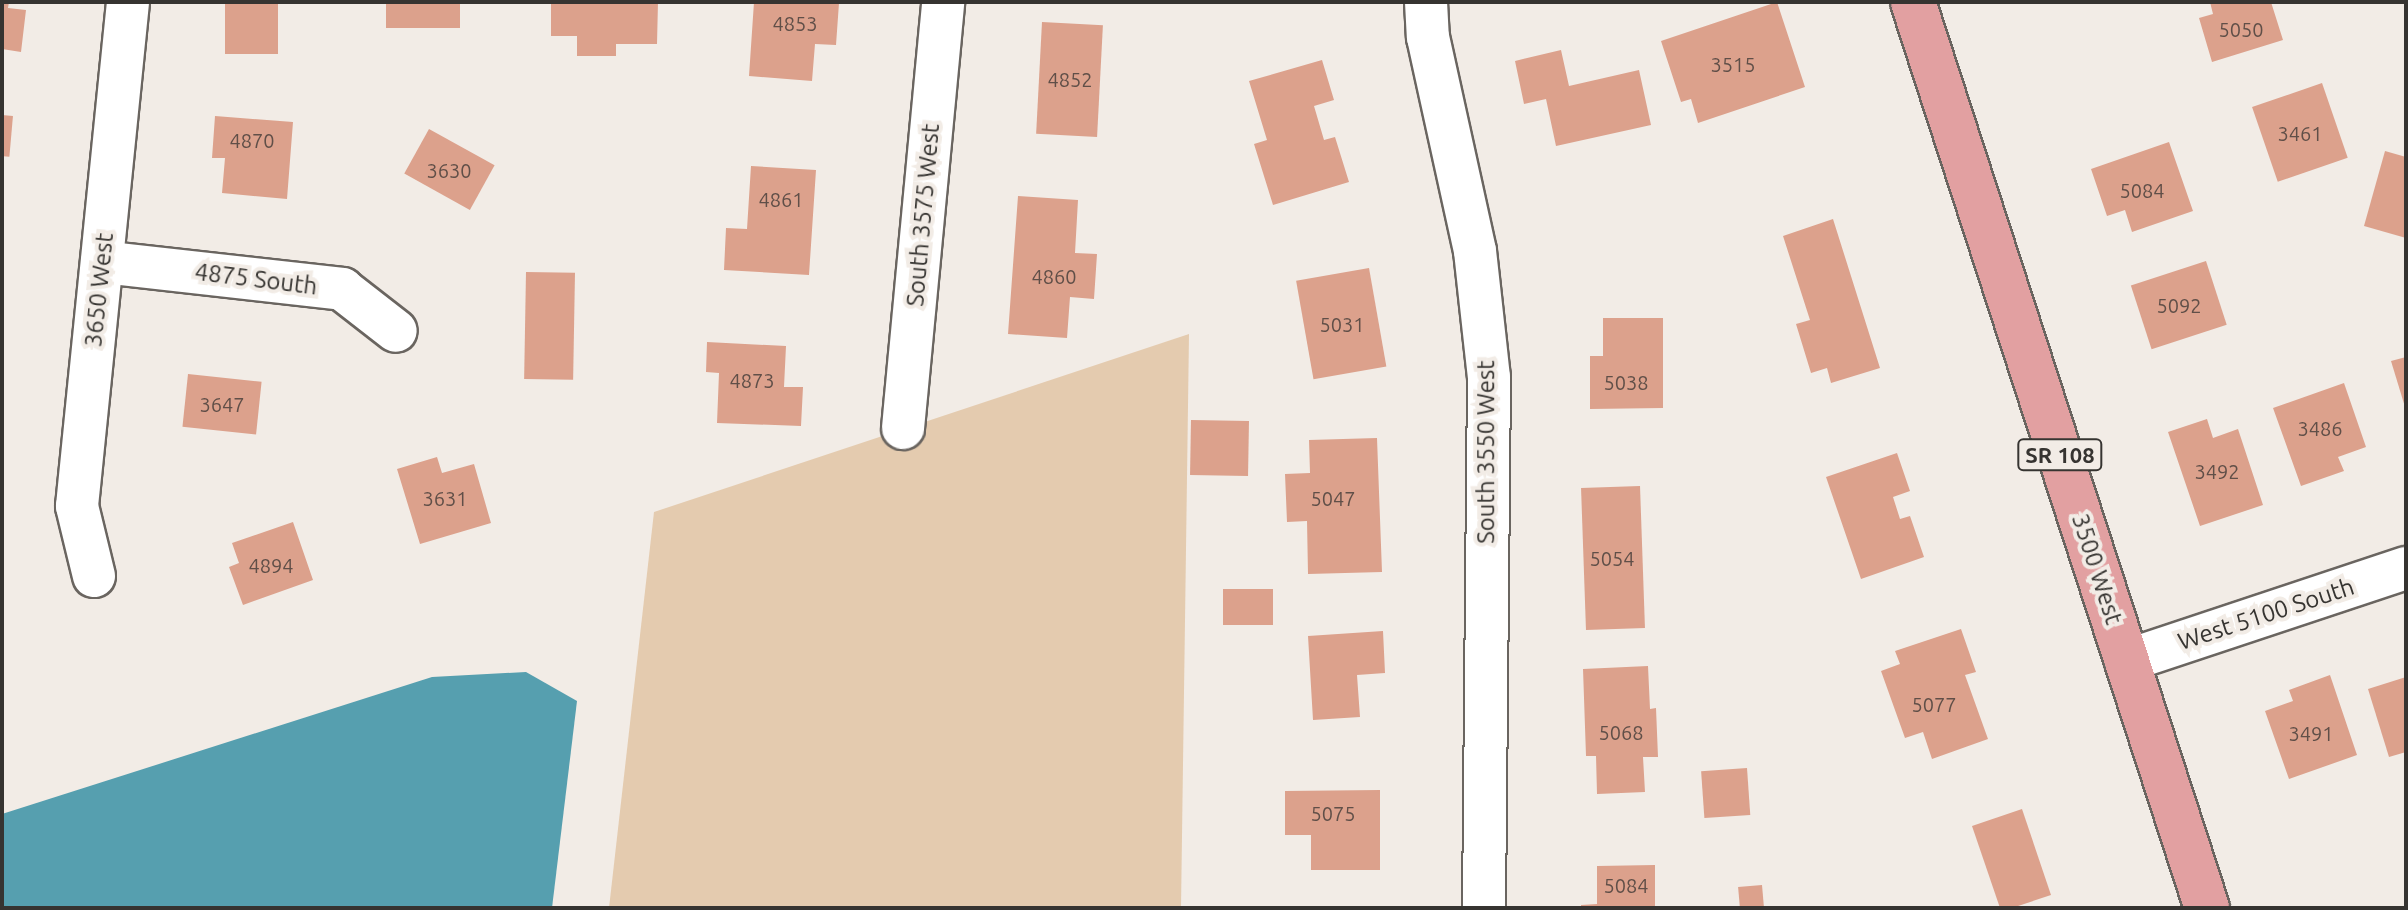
<!DOCTYPE html>
<html>
<head>
<meta charset="utf-8">
<style>
  body { margin:0 }
  #map { position:relative; width:2408px; height:910px; overflow:hidden; background:#f2ece6; font-family:Ubuntu,sans-serif }
  div>[style] { position:absolute }
  .green>* { inset:0; background:#e4cbaf }
  .water>* { inset:0; background:#569faf }
  .building>* { inset:0; background:#dca18c; transform-origin:0 0 }
  .roads { filter:drop-shadow(2px 0 #6a6560) drop-shadow(-2px 0 #6a6560) drop-shadow(0 2px #6a6560) drop-shadow(0 -2px #6a6560) }
  .minor>* { height:42px; margin:-21px; padding:0 21px; transform-origin:21px; border-radius:21px; background:#fff }
  .primary>* { height:44px; margin:-22px; padding:0 22px; transform-origin:22px; border-radius:22px; background:#e2a0a1 }
  span { translate:-50% -50%; white-space:nowrap; text-align:center; line-height:1.15; -webkit-text-stroke:8px #f2ece6; paint-order:stroke }
  .number-label { font-size:20px; color:#604f48 }
  .number-label span { -webkit-text-stroke-width:0 }
  .shield-label span { padding:2px 6px; background:#f2ece6; border:2px solid; border-radius:6px; -webkit-text-stroke-width:0 }
  .shield-label { font-size:22px; color:#363431; font-weight:700 }
  .street-label { font-size:24px; color:#363431 }
  .frame { position:absolute; inset:0; border:4px solid #363431; pointer-events:none }
</style>
</head>
<body>
<div id="map">
  <div class="green">
    <i style="clip-path:polygon(1189px 334px,1181px 908px,609px 908px,654px 512px)"></i>
  </div>
  <div class="water">
    <i style="clip-path:polygon(526px 672px,577px 701px,552px 908px,2px 908px,2px 814px,432px 677px)"></i>
  </div>
  <div class="building">
    <i style="clip-path:polygon(2px 2px,9px 2px,8px 8px,26px 10px,21px 52px,2px 49px)"></i>
    <i style="left:225px;top:2px;width:53px;height:52px"></i>
    <i style="left:386px;top:2px;width:74px;height:26px"></i>
    <i style="clip-path:polygon(551px 2px,658px 2px,657px 44px,616px 44px,616px 56px,577px 56px,577px 36px,551px 36px)"></i>
    <i style="clip-path:polygon(754px 2px,839px 3px,836px 45px,815px 44px,812px 81px,749px 76px)"></i>
    <i style="clip-path:polygon(1777px 2px,1805px 87px,1698px 123px,1691px 99px,1681px 102px,1661px 41px)"></i>
    <i style="clip-path:polygon(2210px 2px,2271px 2px,2283px 40px,2212px 62px,2199px 18px,2213px 14px)"></i>
    <i style="left:1042px;top:22px;width:61px;height:112px;rotate:3deg"></i>
    <i style="clip-path:polygon(1561px 50px,1569px 86px,1639px 70px,1651px 125px,1556px 146px,1546px 99px,1524px 104px,1515px 61px)"></i>
    <i style="clip-path:polygon(1322px 60px,1334px 100px,1314px 106px,1324px 140px,1335px 137px,1349px 182px,1273px 205px,1254px 144px,1267px 140px,1249px 81px)"></i>
    <i style="left:2322px;top:83px;width:79px;height:74px;rotate:71deg"></i>
    <i style="left:2px;top:115px;width:11px;height:41px;rotate:5deg"></i>
    <i style="clip-path:polygon(215px 116px,293px 122px,287px 199px,222px 193px,225px 158px,212px 158px)"></i>
    <i style="left:429px;top:129px;width:75px;height:51px;rotate:29deg"></i>
    <i style="clip-path:polygon(2169px 142px,2193px 211px,2132px 232px,2125px 210px,2107px 216px,2091px 169px)"></i>
    <i style="clip-path:polygon(2385px 151px,2406px 157px,2406px 238px,2364px 226px)"></i>
    <i style="clip-path:polygon(751px 166px,816px 170px,809px 275px,724px 270px,726px 228px,747px 229px)"></i>
    <i style="clip-path:polygon(1018px 196px,1078px 200px,1075px 253px,1097px 254px,1094px 299px,1070px 297px,1067px 338px,1008px 334px)"></i>
    <i style="clip-path:polygon(1833px 219px,1880px 368px,1831px 383px,1827px 368px,1811px 373px,1796px 324px,1810px 320px,1783px 236px)"></i>
    <i style="left:2206px;top:261px;width:67px;height:79px;rotate:72deg"></i>
    <i style="left:1369px;top:268px;width:100px;height:74px;rotate:80deg"></i>
    <i style="left:526px;top:272px;width:49px;height:107px;rotate:1deg"></i>
    <i style="clip-path:polygon(1603px 318px,1663px 318px,1663px 408px,1590px 409px,1590px 356px,1603px 356px)"></i>
    <i style="clip-path:polygon(707px 342px,786px 346px,784px 387px,803px 387px,801px 426px,717px 423px,719px 373px,706px 372px)"></i>
    <i style="clip-path:polygon(2406px 357px,2406px 407px,2405px 407px,2391px 361px)"></i>
    <i style="left:188px;top:374px;width:74px;height:53px;rotate:6deg"></i>
    <i style="clip-path:polygon(2344px 383px,2366px 447px,2338px 457px,2344px 471px,2301px 486px,2273px 408px)"></i>
    <i style="clip-path:polygon(2207px 419px,2213px 438px,2238px 429px,2263px 505px,2200px 526px,2168px 432px)"></i>
    <i style="left:1191px;top:420px;width:58px;height:55px;rotate:1deg"></i>
    <i style="clip-path:polygon(1377px 438px,1382px 572px,1308px 574px,1307px 521px,1287px 522px,1285px 474px,1310px 473px,1309px 440px)"></i>
    <i style="clip-path:polygon(1897px 453px,1910px 491px,1893px 497px,1900px 519px,1910px 516px,1924px 557px,1861px 579px,1826px 477px)"></i>
    <i style="clip-path:polygon(437px 457px,442px 473px,474px 464px,491px 523px,420px 544px,397px 469px)"></i>
    <i style="left:1640px;top:486px;width:142px;height:59px;rotate:88deg"></i>
    <i style="clip-path:polygon(293px 522px,313px 580px,243px 605px,229px 567px,239px 563px,232px 543px)"></i>
    <i style="left:1223px;top:589px;width:50px;height:36px"></i>
    <i style="clip-path:polygon(1961px 629px,1976px 672px,1965px 675px,1988px 739px,1932px 759px,1923px 732px,1905px 738px,1881px 671px,1900px 664px,1895px 651px)"></i>
    <i style="clip-path:polygon(1383px 631px,1385px 673px,1357px 675px,1360px 717px,1313px 720px,1308px 636px)"></i>
    <i style="clip-path:polygon(1648px 666px,1650px 709px,1656px 708px,1658px 757px,1643px 757px,1645px 792px,1597px 794px,1596px 756px,1586px 756px,1583px 669px)"></i>
    <i style="clip-path:polygon(2330px 675px,2357px 755px,2289px 779px,2265px 711px,2293px 701px,2289px 690px)"></i>
    <i style="clip-path:polygon(2406px 677px,2406px 752px,2389px 757px,2368px 689px)"></i>
    <i style="left:1747px;top:768px;width:47px;height:46px;rotate:86deg"></i>
    <i style="clip-path:polygon(1380px 790px,1380px 870px,1311px 870px,1311px 835px,1285px 835px,1285px 791px)"></i>
    <i style="clip-path:polygon(2022px 809px,2051px 895px,2012px 908px,2000px 908px,1972px 826px)"></i>
    <i style="clip-path:polygon(1655px 865px,1655px 908px,1581px 908px,1581px 905px,1597px 904px,1597px 866px)"></i>
    <i style="left:1762px;top:885px;width:23px;height:24px;rotate:85deg"></i>
  </div>
  <div class="roads">
    <div class="minor">
      <i style="left:1426px;top:2px;width:35px;rotate:87deg"></i>
      <i style="left:1428px;top:37px;width:219px;rotate:77.6deg"></i>
      <i style="left:1475px;top:251px;width:127px;rotate:83.7deg"></i>
      <i style="left:1489px;top:377px;width:531px;rotate:90.54deg"></i>
      <i style="left:102px;top:262px;width:242px;rotate:6.4deg"></i>
      <i style="left:342px;top:289px;width:68px;rotate:37.9deg"></i>
      <i style="left:903px;top:428px;width:428px;rotate:-84.6deg"></i>
      <i style="left:94px;top:576px;width:72px;rotate:-103.7deg"></i>
      <i style="left:77px;top:506px;width:507px;rotate:-84.22deg"></i>
      <i style="left:2126px;top:661px;width:295px;rotate:-18.4deg"></i>
    </div>
    <div class="primary">
      <i style="left:1913px;top:2px;width:953px;rotate:72.02deg"></i>
    </div>
  </div>
  <div class="number-label">
    <span style="left:795px;top:23px">4853</span>
    <span style="left:2241px;top:29px">5050</span>
    <span style="left:1733px;top:64px">3515</span>
    <span style="left:1070px;top:79px">4852</span>
    <span style="left:2300px;top:133px">3461</span>
    <span style="left:252px;top:140px">4870</span>
    <span style="left:449px;top:170px">3630</span>
    <span style="left:2142px;top:190px">5084</span>
    <span style="left:781px;top:199px">4861</span>
    <span style="left:1054px;top:276px">4860</span>
    <span style="left:2179px;top:305px">5092</span>
    <span style="left:1342px;top:324px">5031</span>
    <span style="left:752px;top:380px">4873</span>
    <span style="left:1626px;top:382px">5038</span>
    <span style="left:222px;top:404px">3647</span>
    <span style="left:2320px;top:428px">3486</span>
    <span style="left:2217px;top:471px">3492</span>
    <span style="left:445px;top:498px">3631</span>
    <span style="left:1333px;top:498px">5047</span>
    <span style="left:1612px;top:558px">5054</span>
    <span style="left:271px;top:565px">4894</span>
    <span style="left:1934px;top:704px">5077</span>
    <span style="left:1621px;top:732px">5068</span>
    <span style="left:2311px;top:733px">3491</span>
    <span style="left:1333px;top:813px">5075</span>
    <span style="left:1626px;top:885px">5084</span>
  </div>
  <div class="shield-label">
    <span style="left:2060px;top:455px">SR 108</span>
  </div>
  <div class="street-label">
    <span style="left:923px;top:215px;rotate:-85deg">South 3575 West</span>
    <span style="left:256px;top:279px;rotate:7deg">4875 South</span>
    <span style="left:99px;top:290px;rotate:-84deg">3650 West</span>
    <span style="left:1486px;top:452px;rotate:-90deg">South 3550 West</span>
    <span style="left:2097px;top:569px;rotate:72deg">3500 West</span>
    <span style="left:2266px;top:614px;rotate:-18deg">West 5100 South</span>
  </div>
  <div class="frame"></div>
</div>
</body>
</html>
